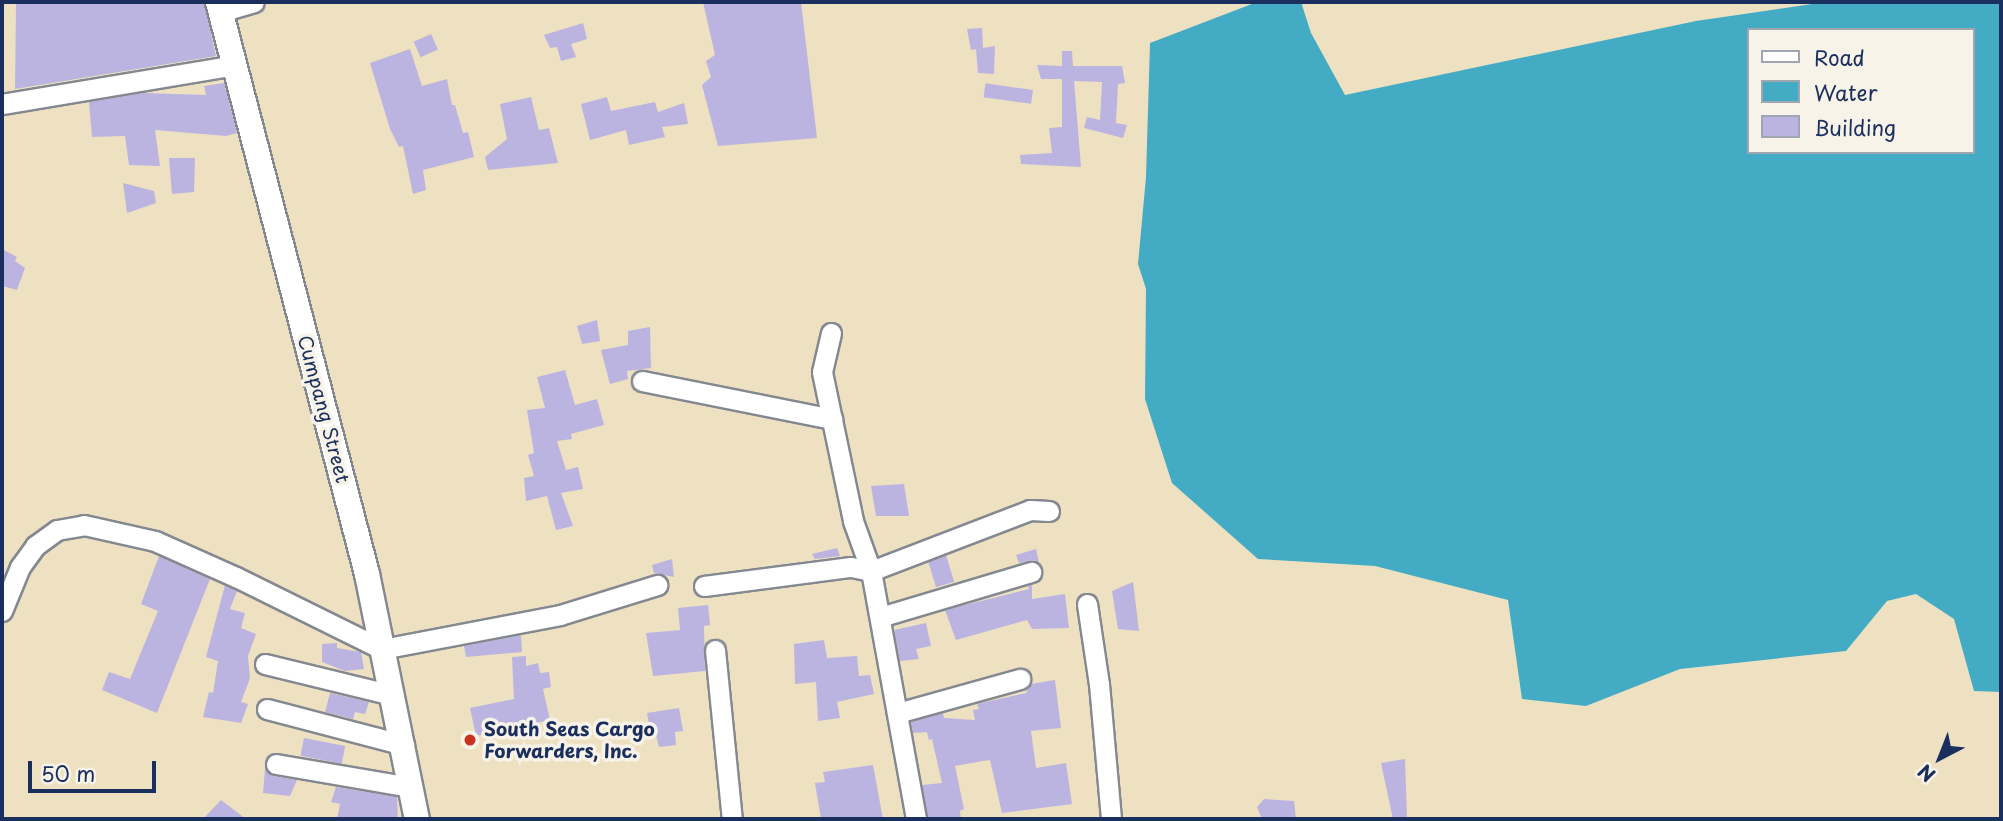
<!DOCTYPE html>
<html>
<head>
<meta charset="utf-8">
<style>
  body { margin:0 }
  #map { position:relative; width:2003px; height:821px; overflow:hidden; background:#eee1c2; font-family:"Playpen Sans",sans-serif }
  div>[style] { position:absolute }
  .water>* { inset:0; background:#44abc4 }
  .building>* { inset:0; background:#bbb4e0; transform-origin:0 0 }
  .roads { filter:drop-shadow(2px 0 #848890) drop-shadow(-2px 0 #848890) drop-shadow(0 2px #848890) drop-shadow(0 -2px #848890) }
  .minor>* { height:19px; margin:-9.5px; padding:0 9.5px; transform-origin:9.5px; border-radius:9.5px; background:#fff }
  .tertiary>* { height:24px; margin:-12px; padding:0 12px; transform-origin:12px; border-radius:12px; background:#fff }
  .dots>* { width:19px; height:19px; translate:-50% -50%; box-sizing:border-box; border:4px solid #f7f3e8; border-radius:50% }
  span { translate:-50% -50%; white-space:nowrap; text-align:center; line-height:1.15; -webkit-text-stroke:7px #f7f3e8; paint-order:stroke }
  .street-label { font-size:19px; color:#1b2f5e }
  .poi-label { font-size:19px; color:#1b2f5e; font-weight:700 }
  .left { translate:0 -50%; text-align:left }
  .frame { position:absolute; inset:0; border:4px solid #1b2f5e; pointer-events:none }
  .legend { position:absolute; left:1747px; top:28px; width:228px; height:126px; box-sizing:border-box; background:#f7f3e8; border:2px solid #9fa5b1; margin:0; padding:9px 12px; list-style:none; font-size:21px; color:#1b2f5e }
  .legend li { display:flex; align-items:center; gap:14px; height:35px }
  .legend b { width:35px; border:2px solid #9fa5b1 }
  .north { position:absolute; left:1905px; top:723px; width:70px; height:70px; -webkit-text-stroke:5px #f7f3e8; paint-order:stroke; rotate:222deg; font-size:19px; font-weight:700; line-height:28px; text-align:center; color:#1b2f5e }
  .north::after { content:''; display:block; margin:auto; width:24px; height:32px; background:#1b2f5e; clip-path:polygon(50% 0,100% 100%,50% 72%,0 100%) }
  .scale { position:absolute; left:28px; top:761px; width:128px; height:32px; box-sizing:border-box; border:4px solid #1b2f5e; border-top:0; padding-left:9px; font-size:21px; line-height:24px; white-space:nowrap; color:#1b2f5e; -webkit-text-stroke:5px #f7f3e8; paint-order:stroke }
</style>
</head>
<body>
<div id="map">
  <div class="water">
    <i style="clip-path:polygon(evenodd,1257px 2px,1301px 2px,1311px 33px,1345px 95px,1696px 21px,1826px 2px,2001px 2px,2001px 692px,1974px 691px,1954px 619px,1916px 594px,1887px 601px,1846px 651px,1680px 669px,1586px 706px,1522px 699px,1508px 600px,1375px 566px,1258px 559px,1172px 483px,1145px 399px,1146px 289px,1138px 264px,1146px 177px,1150px 43px,1257px 2px,1749px 30px,1973px 30px,1973px 152px,1749px 152px,1749px 30px)"></i>
  </div>
  <div class="building">
    <i style="clip-path:polygon(16px 2px,204px 2px,216px 56px,15px 89px)"></i>
    <i style="clip-path:polygon(703px 2px,801px 2px,817px 138px,718px 146px,702px 85px,711px 77px,706px 61px,715px 55px)"></i>
    <i style="clip-path:polygon(583px 23px,587px 39px,571px 44px,576px 57px,561px 61px,557px 47px,550px 48px,544px 35px)"></i>
    <i style="clip-path:polygon(982px 28px,983px 48px,971px 50px,967px 29px)"></i>
    <i style="left:431px;top:34px;width:17px;height:19px;rotate:66deg"></i>
    <i style="clip-path:polygon(995px 46px,994px 74px,978px 73px,976px 49px)"></i>
    <i style="clip-path:polygon(410px 49px,422px 86px,447px 79px,452px 105px,455px 105px,463px 133px,468px 132px,474px 157px,423px 170px,426px 190px,413px 194px,403px 146px,399px 147px,390px 129px,370px 63px)"></i>
    <i style="clip-path:polygon(1062px 51px,1072px 51px,1073px 66px,1122px 66px,1125px 83px,1118px 84px,1116px 123px,1127px 125px,1123px 138px,1084px 128px,1087px 117px,1100px 120px,1102px 82px,1074px 81px,1081px 167px,1021px 164px,1020px 155px,1052px 153px,1049px 128px,1062px 127px,1062px 79px,1041px 79px,1037px 65px,1062px 66px)"></i>
    <i style="clip-path:polygon(224px 83px,237px 133px,226px 136px,155px 130px,160px 166px,129px 165px,125px 136px,92px 137px,89px 102px,143px 93px,206px 95px,204px 86px)"></i>
    <i style="left:1033px;top:90px;width:14px;height:48px;rotate:98deg"></i>
    <i style="clip-path:polygon(531px 97px,539px 130px,549px 128px,558px 163px,488px 170px,485px 157px,507px 139px,500px 104px)"></i>
    <i style="clip-path:polygon(607px 97px,611px 111px,655px 102px,658px 112px,684px 103px,688px 124px,662px 127px,665px 137px,629px 145px,626px 130px,590px 140px,581px 104px)"></i>
    <i style="clip-path:polygon(169px 158px,195px 158px,194px 192px,172px 194px)"></i>
    <i style="clip-path:polygon(123px 183px,154px 191px,156px 203px,127px 213px)"></i>
    <i style="clip-path:polygon(2px 249px,17px 257px,15px 261px,25px 268px,17px 290px,2px 286px)"></i>
    <i style="clip-path:polygon(597px 320px,600px 341px,582px 344px,577px 326px)"></i>
    <i style="clip-path:polygon(650px 327px,651px 368px,627px 371px,628px 379px,610px 384px,601px 350px,628px 345px,628px 331px)"></i>
    <i style="clip-path:polygon(565px 370px,575px 405px,597px 399px,604px 425px,571px 434px,572px 439px,557px 441px,566px 470px,578px 467px,583px 489px,561px 493px,573px 526px,556px 530px,547px 496px,526px 501px,524px 478px,534px 476px,528px 455px,534px 453px,527px 410px,545px 408px,537px 377px)"></i>
    <i style="clip-path:polygon(904px 484px,909px 516px,876px 516px,871px 486px)"></i>
    <i style="clip-path:polygon(837px 548px,840px 556px,815px 559px,812px 554px)"></i>
    <i style="clip-path:polygon(1036px 549px,1039px 563px,1033px 560px,1019px 563px,1016px 555px)"></i>
    <i style="left:946px;top:555px;width:28px;height:19px;rotate:73deg"></i>
    <i style="clip-path:polygon(159px 556px,210px 579px,157px 713px,102px 690px,109px 672px,130px 679px,158px 611px,141px 604px)"></i>
    <i style="clip-path:polygon(672px 559px,674px 577px,654px 573px,652px 565px)"></i>
    <i style="clip-path:polygon(1133px 582px,1139px 631px,1118px 629px,1112px 591px)"></i>
    <i style="clip-path:polygon(225px 585px,237px 591px,230px 609px,245px 613px,241px 628px,256px 634px,248px 656px,250px 678px,241px 702px,248px 704px,241px 723px,203px 717px,209px 692px,213px 693px,218px 661px,206px 657px)"></i>
    <i style="clip-path:polygon(1032px 585px,1032px 599px,1065px 594px,1069px 628px,1032px 629px,1027px 620px,956px 640px,945px 610px,1029px 589px,1028px 586px)"></i>
    <i style="clip-path:polygon(708px 605px,710px 625px,704px 626px,705px 671px,653px 676px,646px 633px,680px 630px,678px 608px)"></i>
    <i style="clip-path:polygon(926px 623px,931px 646px,916px 649px,919px 659px,900px 661px,894px 630px)"></i>
    <i style="clip-path:polygon(521px 635px,522px 652px,466px 657px,464px 646px)"></i>
    <i style="clip-path:polygon(824px 640px,827px 658px,857px 656px,859px 676px,870px 675px,874px 694px,837px 702px,840px 718px,818px 721px,816px 682px,795px 684px,794px 644px)"></i>
    <i style="clip-path:polygon(337px 643px,337px 648px,361px 652px,364px 669px,345px 671px,322px 662px,322px 644px)"></i>
    <i style="clip-path:polygon(526px 656px,526px 666px,538px 663px,540px 673px,549px 672px,551px 687px,543px 689px,550px 720px,476px 736px,470px 708px,514px 699px,512px 657px)"></i>
    <i style="clip-path:polygon(1055px 680px,1061px 728px,1031px 731px,1036px 768px,1066px 763px,1072px 804px,1002px 813px,990px 760px,983px 761px,955px 766px,964px 809px,960px 811px,961px 819px,928px 819px,922px 785px,942px 783px,932px 739px,929px 740px,927px 732px,913px 733px,911px 722px,943px 713px,944px 718px,975px 720px,973px 710px,979px 709px,977px 704px,1026px 693px,1031px 684px)"></i>
    <i style="clip-path:polygon(330px 693px,369px 702px,365px 714px,355px 712px,353px 719px,325px 712px)"></i>
    <i style="clip-path:polygon(679px 708px,683px 731px,675px 732px,676px 745px,659px 747px,656px 735px,651px 736px,647px 713px)"></i>
    <i style="left:304px;top:738px;width:42px;height:18px;rotate:11deg"></i>
    <i style="clip-path:polygon(1405px 759px,1407px 819px,1393px 819px,1381px 763px)"></i>
    <i style="clip-path:polygon(873px 765px,883px 819px,821px 819px,815px 783px,825px 782px,823px 772px)"></i>
    <i style="clip-path:polygon(265px 769px,273px 776px,297px 780px,290px 796px,263px 793px)"></i>
    <i style="clip-path:polygon(336px 787px,397px 797px,398px 819px,337px 819px,340px 804px,331px 802px)"></i>
    <i style="clip-path:polygon(1264px 799px,1294px 801px,1296px 819px,1262px 819px,1257px 807px)"></i>
    <i style="clip-path:polygon(221px 800px,246px 819px,203px 819px)"></i>
  </div>
  <div class="roads">
    <div class="minor">
      <i style="left:220px;top:12px;width:35px;rotate:-16deg"></i>
      <i style="left:2px;top:104px;width:237px;rotate:-9.5deg"></i>
      <i style="left:831px;top:333px;width:40px;rotate:103deg"></i>
      <i style="left:822px;top:372px;width:152px;rotate:78.2deg"></i>
      <i style="left:853px;top:521px;width:53px;rotate:70.2deg"></i>
      <i style="left:871px;top:571px;width:252px;rotate:79.7deg"></i>
      <i style="left:642px;top:381px;width:194px;rotate:11.3deg"></i>
      <i style="left:704px;top:586px;width:148px;rotate:-7.4deg"></i>
      <i style="left:851px;top:567px;width:20px;rotate:11deg"></i>
      <i style="left:871px;top:571px;width:170px;rotate:-21deg"></i>
      <i style="left:1030px;top:510px;width:19px;rotate:3deg"></i>
      <i style="left:1087px;top:604px;width:81px;rotate:81.5deg"></i>
      <i style="left:1099px;top:684px;width:136px;rotate:84.9deg"></i>
      <i style="left:2px;top:611px;width:48px;rotate:-67.8deg"></i>
      <i style="left:20px;top:567px;width:26px;rotate:-54deg"></i>
      <i style="left:35px;top:546px;width:27px;rotate:-36deg"></i>
      <i style="left:57px;top:530px;width:27px;rotate:-10deg"></i>
      <i style="left:84px;top:525px;width:73px;rotate:12.7deg"></i>
      <i style="left:155px;top:541px;width:89px;rotate:24deg"></i>
      <i style="left:236px;top:577px;width:163px;rotate:26.3deg"></i>
      <i style="left:382px;top:649px;width:181px;rotate:-10.8deg"></i>
      <i style="left:560px;top:615px;width:102px;rotate:-17.2deg"></i>
      <i style="left:880px;top:617px;width:158px;rotate:-16.6deg"></i>
      <i style="left:715px;top:650px;width:170px;rotate:84.3deg"></i>
      <i style="left:265px;top:664px;width:131px;rotate:13.7deg"></i>
      <i style="left:267px;top:709px;width:142px;rotate:14.7deg"></i>
      <i style="left:897px;top:713px;width:128px;rotate:-15.5deg"></i>
      <i style="left:276px;top:764px;width:137px;rotate:9.7deg"></i>
    </div>
    <div class="tertiary">
      <i style="left:218px;top:2px;width:591px;rotate:75.4deg"></i>
      <i style="left:367px;top:574px;width:250px;rotate:78.5deg"></i>
    </div>
  </div>
  <div class="dots">
    <i style="left:470px;top:740px;background:#c8321e"></i>
  </div>
  <div class="street-label">
    <span style="left:324px;top:409px;rotate:75deg">Cumpang Street</span>
  </div>
  <div class="poi-label">
    <span class="left" style="left:484px;top:740px">South Seas Cargo<br>Forwarders, Inc.</span>
  </div>
  <div class="frame"></div>
  <ul class="legend">
  <li><b style="height:9px;background:#fff"></b>Road</li>
  <li><b style="height:19px;background:#44abc4"></b>Water</li>
  <li><b style="height:19px;background:#bbb4e0"></b>Building</li>
  </ul>
  <div class="north">N</div>
  <div class="scale">50 m</div>
</div>
</body>
</html>
